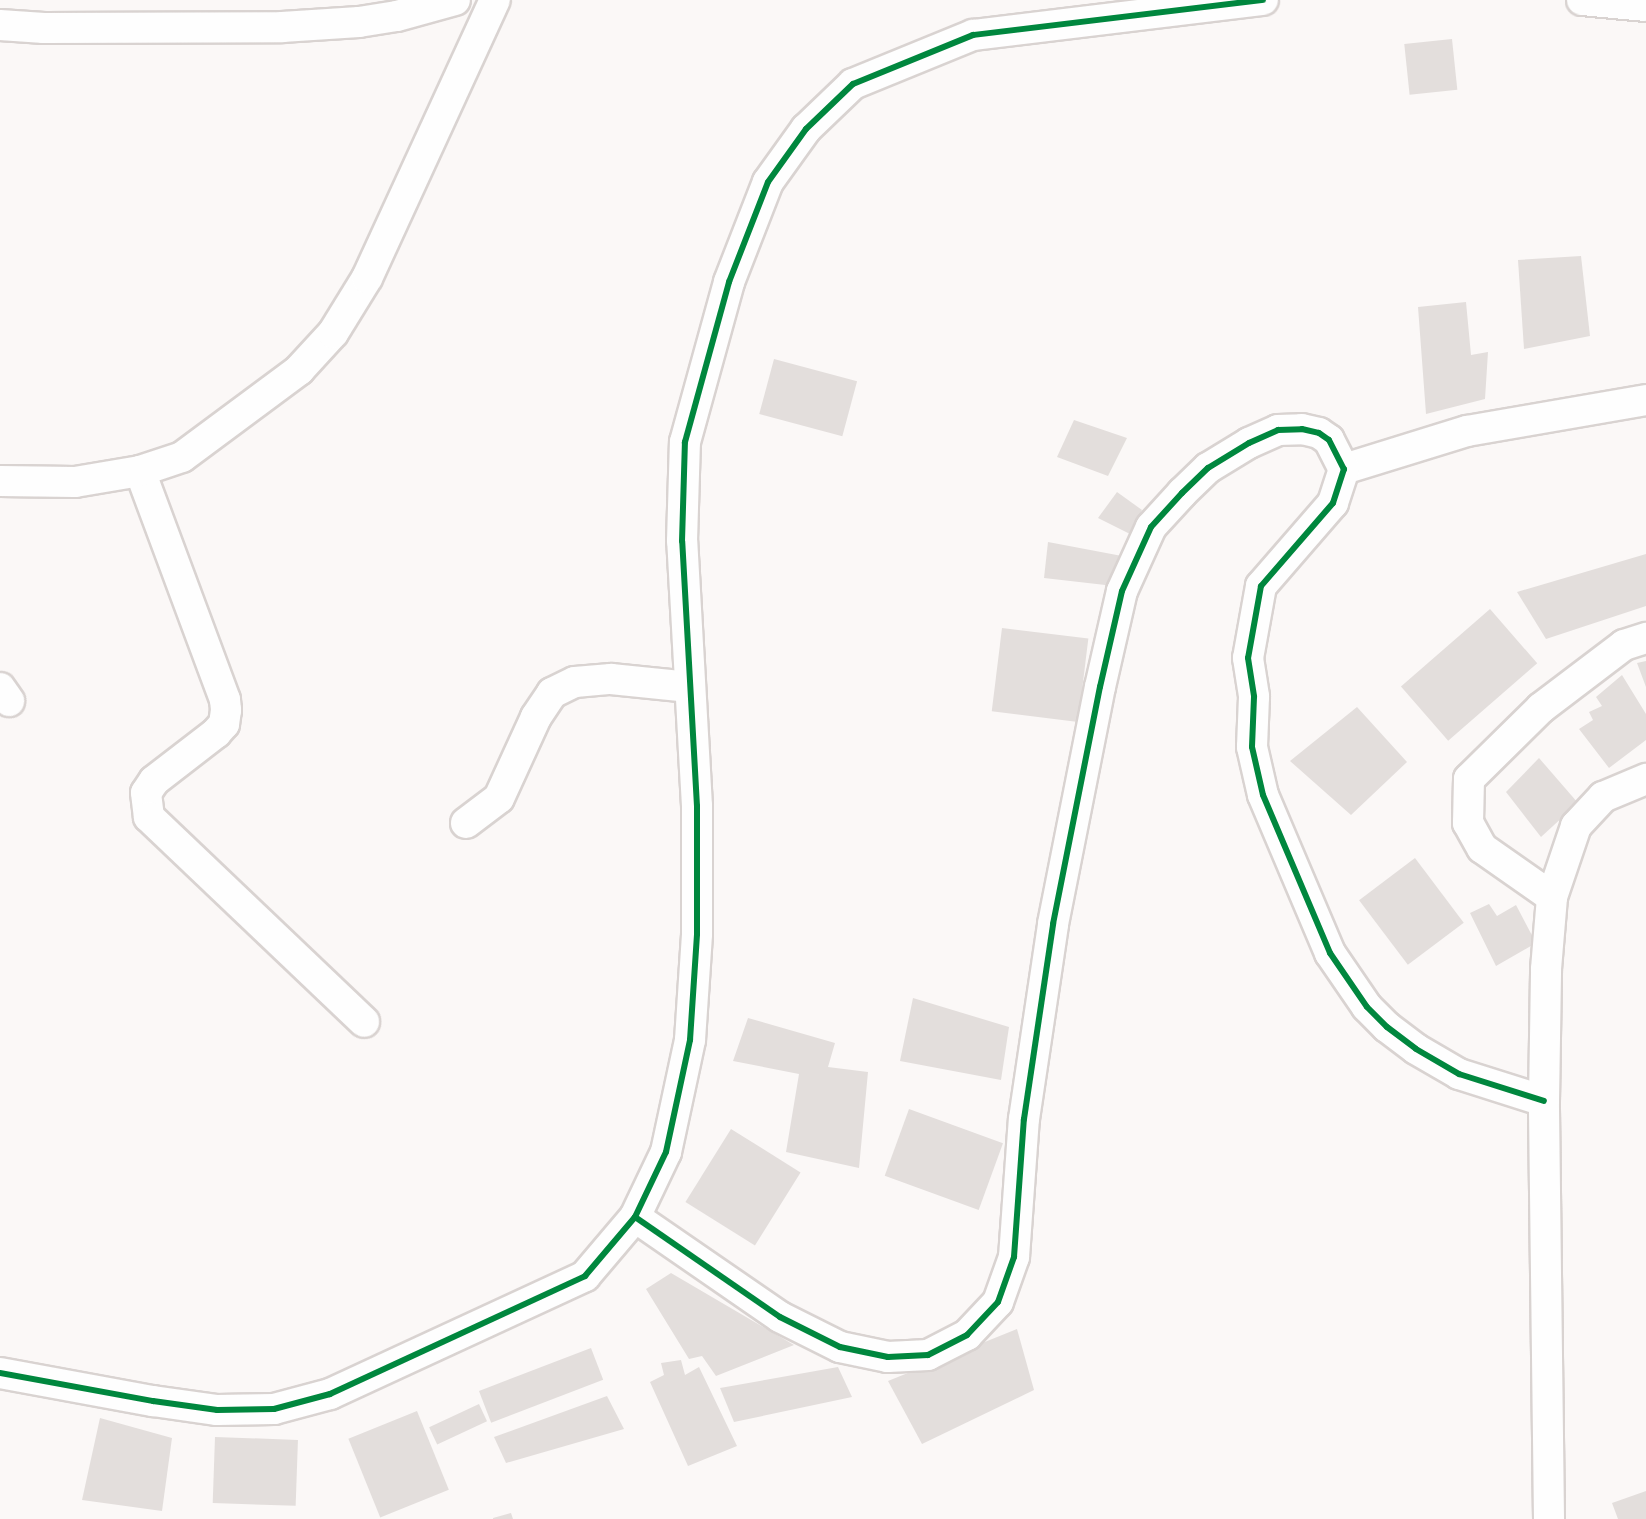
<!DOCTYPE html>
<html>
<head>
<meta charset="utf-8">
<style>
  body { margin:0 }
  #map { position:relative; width:1646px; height:1519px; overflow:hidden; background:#fbf8f7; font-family:"Work Sans",sans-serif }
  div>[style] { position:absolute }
  .building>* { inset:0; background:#e3dedc; transform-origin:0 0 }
  .roads { filter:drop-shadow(2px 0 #d9d3d1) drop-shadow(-2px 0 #d9d3d1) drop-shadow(0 2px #d9d3d1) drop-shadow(0 -2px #d9d3d1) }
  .street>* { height:30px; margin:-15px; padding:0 15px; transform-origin:15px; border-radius:15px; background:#fefefe }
  .cycleway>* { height:6px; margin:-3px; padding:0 3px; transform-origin:3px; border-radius:3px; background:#00873e }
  span { translate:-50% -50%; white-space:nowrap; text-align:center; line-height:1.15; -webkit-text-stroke:4.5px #fcf7f6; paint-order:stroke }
</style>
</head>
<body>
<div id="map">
  <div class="building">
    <i style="left:1452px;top:39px;width:51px;height:48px;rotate:84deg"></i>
    <i style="clip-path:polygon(1581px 256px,1590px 336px,1524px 349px,1518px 260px)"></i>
    <i style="clip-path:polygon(1466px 302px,1471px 355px,1488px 352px,1485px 399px,1426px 414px,1418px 307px)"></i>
    <i style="left:774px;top:359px;width:86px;height:57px;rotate:15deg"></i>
    <i style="clip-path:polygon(1074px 420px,1127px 438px,1108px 476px,1057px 457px)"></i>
    <i style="clip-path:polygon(1117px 492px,1142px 510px,1130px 534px,1098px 518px)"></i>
    <i style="clip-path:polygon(1048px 542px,1122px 556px,1114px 586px,1044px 578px)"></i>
    <i style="clip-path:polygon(1646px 554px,1646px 606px,1546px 639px,1517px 592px)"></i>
    <i style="left:1490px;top:609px;width:72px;height:118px;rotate:49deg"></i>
    <i style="left:1002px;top:628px;width:87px;height:84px;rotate:7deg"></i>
    <i style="clip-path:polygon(1646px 661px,1646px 687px,1637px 663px)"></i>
    <i style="clip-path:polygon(1622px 675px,1646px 714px,1646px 740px,1609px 768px,1579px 729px,1593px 720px,1589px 712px,1602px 706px,1596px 697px)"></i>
    <i style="clip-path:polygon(1357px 707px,1407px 762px,1351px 815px,1290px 761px)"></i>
    <i style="clip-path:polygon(1539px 758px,1578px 803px,1541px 837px,1506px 792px)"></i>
    <i style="left:1415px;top:858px;width:81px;height:70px;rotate:53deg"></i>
    <i style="clip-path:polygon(1489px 904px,1497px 916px,1516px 905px,1536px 943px,1496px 966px,1470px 913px)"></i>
    <i style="clip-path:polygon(913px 998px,1009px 1027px,1001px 1080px,900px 1061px)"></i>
    <i style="clip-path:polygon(748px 1018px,835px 1043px,828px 1067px,868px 1072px,859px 1168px,786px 1152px,799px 1074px,733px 1061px)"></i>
    <i style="left:909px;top:1109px;width:100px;height:71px;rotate:20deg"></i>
    <i style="left:731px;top:1129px;width:82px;height:86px;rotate:32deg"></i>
    <i style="clip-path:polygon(671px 1273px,794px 1345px,716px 1376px,702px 1356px,689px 1359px,646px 1289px)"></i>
    <i style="clip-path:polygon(1017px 1329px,1034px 1390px,922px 1444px,888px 1381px)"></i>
    <i style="left:591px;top:1348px;width:34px;height:120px;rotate:69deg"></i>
    <i style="clip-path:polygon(681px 1360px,685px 1375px,699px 1367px,737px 1446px,688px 1466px,650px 1382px,664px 1375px,661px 1363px)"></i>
    <i style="clip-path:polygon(838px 1367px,852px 1397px,734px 1422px,720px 1388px)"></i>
    <i style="clip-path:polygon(607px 1396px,624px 1429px,506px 1463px,494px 1437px)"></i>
    <i style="left:479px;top:1404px;width:19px;height:55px;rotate:65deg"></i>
    <i style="left:417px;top:1411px;width:85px;height:74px;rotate:68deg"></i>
    <i style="clip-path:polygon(100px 1418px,172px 1438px,162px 1511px,82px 1500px)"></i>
    <i style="left:215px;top:1437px;width:83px;height:66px;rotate:2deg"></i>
    <i style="clip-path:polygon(1646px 1491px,1646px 1519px,1618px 1519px,1612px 1503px)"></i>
    <i style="clip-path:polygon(511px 1513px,513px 1519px,493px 1519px,493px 1518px)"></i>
  </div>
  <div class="roads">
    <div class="street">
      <i style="left:1582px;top:0;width:64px;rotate:5.4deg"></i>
      <i style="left:0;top:25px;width:44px;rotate:3.9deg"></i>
      <i style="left:44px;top:28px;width:238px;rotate:-0.2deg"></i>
      <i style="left:282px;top:27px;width:77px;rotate:-3.7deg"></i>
      <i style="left:359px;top:22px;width:38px;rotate:-9deg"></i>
      <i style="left:397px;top:16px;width:60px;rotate:-15.4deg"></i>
      <i style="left:1344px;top:469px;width:129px;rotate:-17.2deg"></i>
      <i style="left:1467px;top:431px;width:182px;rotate:-9.8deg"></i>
      <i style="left:140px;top:471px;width:244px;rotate:69.6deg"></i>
      <i style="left:225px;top:700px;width:10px;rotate:84deg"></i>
      <i style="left:226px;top:710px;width:14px;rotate:98deg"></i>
      <i style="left:224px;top:724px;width:12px;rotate:132deg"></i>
      <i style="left:216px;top:733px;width:78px;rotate:142.3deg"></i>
      <i style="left:154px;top:781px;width:14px;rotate:124deg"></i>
      <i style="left:146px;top:793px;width:24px;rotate:83deg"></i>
      <i style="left:149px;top:817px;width:297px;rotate:43.6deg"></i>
      <i style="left:0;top:481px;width:75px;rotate:0.8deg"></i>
      <i style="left:75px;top:482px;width:66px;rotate:-9.6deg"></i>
      <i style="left:140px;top:471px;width:44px;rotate:-18.4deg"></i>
      <i style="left:182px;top:457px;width:146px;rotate:-36.6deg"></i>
      <i style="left:299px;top:370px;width:50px;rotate:-47.4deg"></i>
      <i style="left:333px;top:333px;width:65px;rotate:-58.3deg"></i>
      <i style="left:367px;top:278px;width:306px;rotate:-65.3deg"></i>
      <i style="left:0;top:688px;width:16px;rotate:55deg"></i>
      <i style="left:466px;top:823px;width:41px;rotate:-37.1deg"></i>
      <i style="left:499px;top:798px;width:89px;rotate:-65.4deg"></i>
      <i style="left:536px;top:717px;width:29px;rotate:-56deg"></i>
      <i style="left:552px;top:693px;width:25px;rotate:-26deg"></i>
      <i style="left:575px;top:682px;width:36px;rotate:-5deg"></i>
      <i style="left:611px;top:679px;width:79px;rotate:5.8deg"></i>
      <i style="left:1552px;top:897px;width:85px;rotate:-145deg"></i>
      <i style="left:1482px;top:848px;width:29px;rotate:-119deg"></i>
      <i style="left:1468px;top:823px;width:44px;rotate:-88.7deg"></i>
      <i style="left:1469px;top:779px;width:101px;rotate:-44.6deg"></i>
      <i style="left:1541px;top:708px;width:104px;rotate:-37.2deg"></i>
      <i style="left:1624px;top:645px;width:23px;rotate:-18deg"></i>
      <i style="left:635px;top:1217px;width:176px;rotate:34.6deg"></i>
      <i style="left:780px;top:1317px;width:67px;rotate:26.6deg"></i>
      <i style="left:840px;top:1347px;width:49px;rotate:11.8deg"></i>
      <i style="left:888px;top:1357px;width:40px;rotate:-2.9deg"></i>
      <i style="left:928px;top:1355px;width:44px;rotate:-27.1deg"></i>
      <i style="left:967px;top:1335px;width:45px;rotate:-46.8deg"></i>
      <i style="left:998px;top:1302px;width:48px;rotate:-70.4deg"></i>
      <i style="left:1014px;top:1257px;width:138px;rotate:-85.9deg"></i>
      <i style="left:1024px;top:1119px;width:197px;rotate:-81.5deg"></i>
      <i style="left:1053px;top:924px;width:242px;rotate:-78.8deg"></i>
      <i style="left:1100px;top:687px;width:98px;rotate:-77.1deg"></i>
      <i style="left:1122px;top:591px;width:70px;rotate:-65.6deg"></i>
      <i style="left:1151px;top:527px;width:46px;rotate:-47.6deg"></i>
      <i style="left:1182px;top:493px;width:36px;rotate:-44deg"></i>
      <i style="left:1208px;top:468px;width:48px;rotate:-31.4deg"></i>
      <i style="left:1249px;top:443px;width:32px;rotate:-24deg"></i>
      <i style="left:1278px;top:430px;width:24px;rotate:-2deg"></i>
      <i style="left:1302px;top:429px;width:17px;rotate:13deg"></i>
      <i style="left:1319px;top:433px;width:12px;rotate:35deg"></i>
      <i style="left:1329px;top:440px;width:33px;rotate:63deg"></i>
      <i style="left:1344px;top:469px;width:36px;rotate:108deg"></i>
      <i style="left:1333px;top:503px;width:110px;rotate:130.9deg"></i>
      <i style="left:1261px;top:586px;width:73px;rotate:100.2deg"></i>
      <i style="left:1248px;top:658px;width:39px;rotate:81deg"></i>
      <i style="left:1254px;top:697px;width:50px;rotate:92.3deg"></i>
      <i style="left:1252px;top:747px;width:49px;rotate:77.1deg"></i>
      <i style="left:1263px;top:795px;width:172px;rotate:67deg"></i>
      <i style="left:1330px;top:953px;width:65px;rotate:55.6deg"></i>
      <i style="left:1367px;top:1007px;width:28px;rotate:45deg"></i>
      <i style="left:1387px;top:1027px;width:36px;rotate:37deg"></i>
      <i style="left:1416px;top:1049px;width:50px;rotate:30.2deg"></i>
      <i style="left:1459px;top:1074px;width:89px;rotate:17.6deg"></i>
      <i style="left:0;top:1373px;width:156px;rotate:10.4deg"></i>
      <i style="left:153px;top:1401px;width:65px;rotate:8deg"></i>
      <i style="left:217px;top:1410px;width:57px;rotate:-1deg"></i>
      <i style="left:274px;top:1409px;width:58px;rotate:-15deg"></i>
      <i style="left:330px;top:1394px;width:281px;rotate:-24.8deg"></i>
      <i style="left:585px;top:1276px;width:77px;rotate:-49.7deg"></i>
      <i style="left:635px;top:1217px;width:72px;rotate:-64.5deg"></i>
      <i style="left:666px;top:1152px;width:115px;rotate:-77.9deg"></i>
      <i style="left:690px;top:1040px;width:106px;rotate:-86.2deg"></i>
      <i style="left:697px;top:934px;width:128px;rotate:-90deg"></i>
      <i style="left:697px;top:806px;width:265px;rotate:-93.2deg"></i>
      <i style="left:682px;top:541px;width:99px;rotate:-88.3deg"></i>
      <i style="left:685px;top:442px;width:166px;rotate:-74.6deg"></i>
      <i style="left:729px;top:282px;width:107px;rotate:-68.7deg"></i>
      <i style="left:768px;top:182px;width:65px;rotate:-54.4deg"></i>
      <i style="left:806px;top:129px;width:65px;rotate:-43.8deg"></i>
      <i style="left:853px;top:84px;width:130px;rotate:-22.2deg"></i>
      <i style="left:973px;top:35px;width:292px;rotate:-6.9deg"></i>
      <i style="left:1549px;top:1519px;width:418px;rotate:-90.7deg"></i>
      <i style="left:1544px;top:1101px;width:132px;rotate:-89.1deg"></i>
      <i style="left:1546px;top:969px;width:72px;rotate:-85.2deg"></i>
      <i style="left:1552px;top:897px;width:75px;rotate:-71.3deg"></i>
      <i style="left:1576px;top:826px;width:40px;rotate:-47deg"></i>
      <i style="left:1603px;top:797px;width:47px;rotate:-22.7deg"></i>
    </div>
  </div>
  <div class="cycleway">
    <i style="left:635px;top:1217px;width:176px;rotate:34.6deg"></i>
    <i style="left:780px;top:1317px;width:67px;rotate:26.6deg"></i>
    <i style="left:840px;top:1347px;width:49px;rotate:11.8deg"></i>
    <i style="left:888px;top:1357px;width:40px;rotate:-2.9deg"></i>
    <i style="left:928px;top:1355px;width:44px;rotate:-27.1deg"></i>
    <i style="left:967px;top:1335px;width:45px;rotate:-46.8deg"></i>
    <i style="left:998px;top:1302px;width:48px;rotate:-70.4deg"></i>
    <i style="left:1014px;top:1257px;width:138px;rotate:-85.9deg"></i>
    <i style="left:1024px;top:1119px;width:197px;rotate:-81.5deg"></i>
    <i style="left:1053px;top:924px;width:242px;rotate:-78.8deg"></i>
    <i style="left:1100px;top:687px;width:98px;rotate:-77.1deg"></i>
    <i style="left:1122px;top:591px;width:70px;rotate:-65.6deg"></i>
    <i style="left:1151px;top:527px;width:46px;rotate:-47.6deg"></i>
    <i style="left:1182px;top:493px;width:36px;rotate:-44deg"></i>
    <i style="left:1208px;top:468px;width:48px;rotate:-31.4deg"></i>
    <i style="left:1249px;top:443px;width:32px;rotate:-24deg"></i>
    <i style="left:1278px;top:430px;width:24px;rotate:-2deg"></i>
    <i style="left:1302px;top:429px;width:17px;rotate:13deg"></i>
    <i style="left:1319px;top:433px;width:12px;rotate:35deg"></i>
    <i style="left:1329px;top:440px;width:33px;rotate:63deg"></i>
    <i style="left:1344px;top:469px;width:36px;rotate:108deg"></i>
    <i style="left:1333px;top:503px;width:110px;rotate:130.9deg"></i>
    <i style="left:1261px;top:586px;width:73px;rotate:100.2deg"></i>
    <i style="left:1248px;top:658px;width:39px;rotate:81deg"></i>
    <i style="left:1254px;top:697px;width:50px;rotate:92.3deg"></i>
    <i style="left:1252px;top:747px;width:49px;rotate:77.1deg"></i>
    <i style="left:1263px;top:795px;width:172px;rotate:67deg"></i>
    <i style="left:1330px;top:953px;width:65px;rotate:55.6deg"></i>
    <i style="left:1367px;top:1007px;width:28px;rotate:45deg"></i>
    <i style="left:1387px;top:1027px;width:36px;rotate:37deg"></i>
    <i style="left:1416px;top:1049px;width:50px;rotate:30.2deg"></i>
    <i style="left:1459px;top:1074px;width:89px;rotate:17.6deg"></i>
    <i style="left:0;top:1373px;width:156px;rotate:10.4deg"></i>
    <i style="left:153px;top:1401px;width:65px;rotate:8deg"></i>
    <i style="left:217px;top:1410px;width:57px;rotate:-1deg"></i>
    <i style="left:274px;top:1409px;width:58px;rotate:-15deg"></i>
    <i style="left:330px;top:1394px;width:281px;rotate:-24.8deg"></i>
    <i style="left:585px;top:1276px;width:77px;rotate:-49.7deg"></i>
    <i style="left:635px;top:1217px;width:72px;rotate:-64.5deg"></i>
    <i style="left:666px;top:1152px;width:115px;rotate:-77.9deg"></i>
    <i style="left:690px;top:1040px;width:106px;rotate:-86.2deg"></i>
    <i style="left:697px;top:934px;width:128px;rotate:-90deg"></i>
    <i style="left:697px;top:806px;width:265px;rotate:-93.2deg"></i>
    <i style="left:682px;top:541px;width:99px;rotate:-88.3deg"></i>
    <i style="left:685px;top:442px;width:166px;rotate:-74.6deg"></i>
    <i style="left:729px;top:282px;width:107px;rotate:-68.7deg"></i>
    <i style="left:768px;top:182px;width:65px;rotate:-54.4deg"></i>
    <i style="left:806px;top:129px;width:65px;rotate:-43.8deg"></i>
    <i style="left:853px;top:84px;width:130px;rotate:-22.2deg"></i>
    <i style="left:973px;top:35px;width:292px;rotate:-6.9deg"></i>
  </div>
</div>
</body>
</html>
